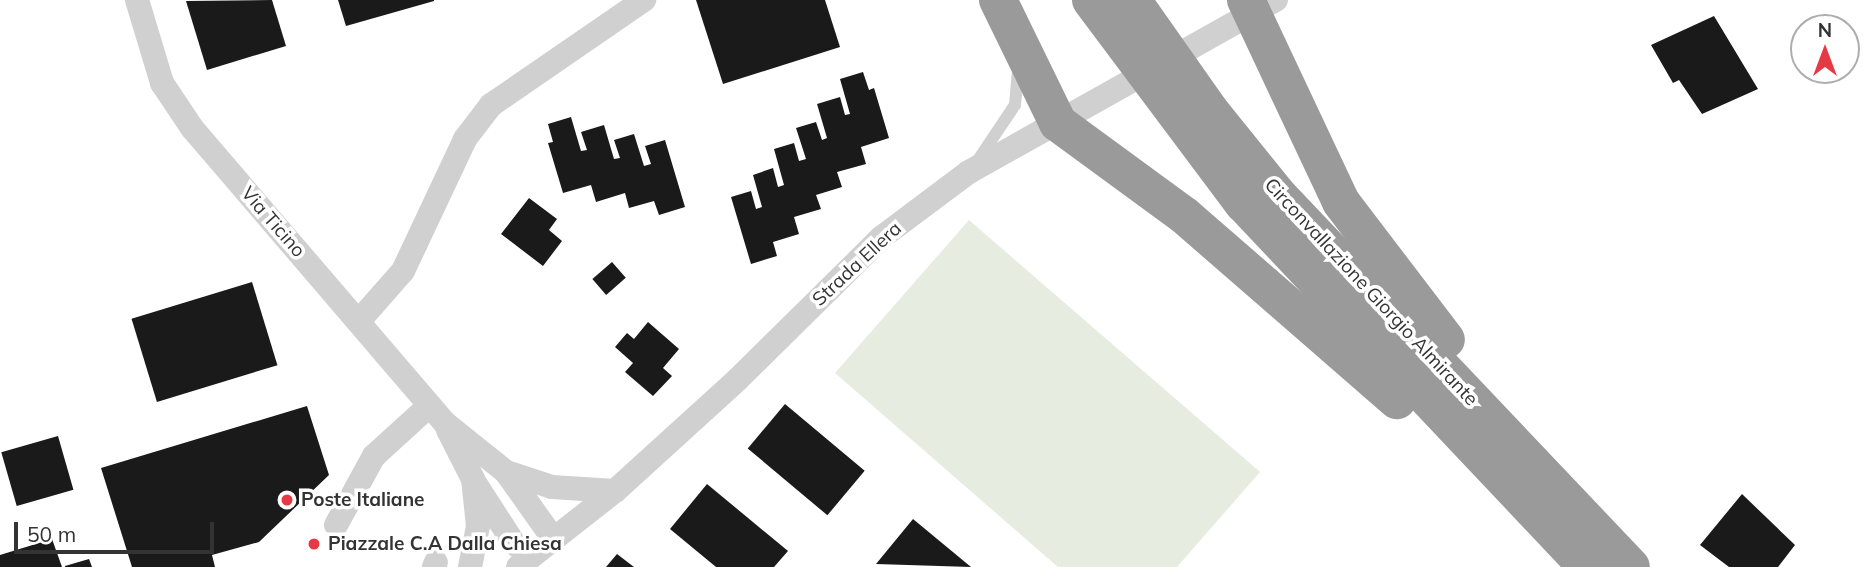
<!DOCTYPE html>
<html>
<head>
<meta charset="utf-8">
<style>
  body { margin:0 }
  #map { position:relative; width:1874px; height:567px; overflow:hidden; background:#fff; font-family:Mulish,sans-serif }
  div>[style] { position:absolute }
  .green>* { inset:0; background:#e6ecdf }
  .building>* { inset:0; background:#1a1a1a; transform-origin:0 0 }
  .lane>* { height:12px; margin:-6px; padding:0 6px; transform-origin:6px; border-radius:6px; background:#d0d0d0 }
  .street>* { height:24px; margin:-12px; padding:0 12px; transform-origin:12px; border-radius:12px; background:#d0d0d0 }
  .highway>* { height:38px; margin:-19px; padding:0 19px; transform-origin:19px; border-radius:19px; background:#9a9a9a }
  .dots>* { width:19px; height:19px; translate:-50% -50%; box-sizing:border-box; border:4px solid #fff; border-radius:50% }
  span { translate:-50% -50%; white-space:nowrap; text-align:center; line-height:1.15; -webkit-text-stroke:7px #fff; paint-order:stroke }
  .street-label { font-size:19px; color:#333 }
  .poi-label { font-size:19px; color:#333; font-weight:700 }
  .left { translate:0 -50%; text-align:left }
  .north { position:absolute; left:1790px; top:14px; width:70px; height:70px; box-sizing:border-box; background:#fff; border:2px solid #adadad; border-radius:50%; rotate:0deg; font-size:19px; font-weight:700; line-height:28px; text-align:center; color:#333 }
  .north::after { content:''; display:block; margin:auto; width:24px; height:32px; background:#e63946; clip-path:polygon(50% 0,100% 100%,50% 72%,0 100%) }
  .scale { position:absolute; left:14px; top:522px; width:200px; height:32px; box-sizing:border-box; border:4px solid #333; border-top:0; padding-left:9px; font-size:21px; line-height:24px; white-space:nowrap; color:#333; -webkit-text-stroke:5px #fff; paint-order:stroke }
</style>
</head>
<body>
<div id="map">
  <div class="green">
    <i style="clip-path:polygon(969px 220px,1260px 472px,1177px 567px,1058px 567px,835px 373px)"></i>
  </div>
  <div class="building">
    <i style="clip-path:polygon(272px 0,286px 46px,207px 70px,186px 1px)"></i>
    <i style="clip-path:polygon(338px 0,434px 0,434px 1px,346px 26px)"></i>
    <i style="clip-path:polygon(696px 0,825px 0,840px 47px,723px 84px)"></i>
    <i style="clip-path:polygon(1714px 16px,1758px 89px,1702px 114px,1679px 80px,1673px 83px,1651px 45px)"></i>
    <i style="clip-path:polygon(863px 72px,869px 90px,874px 88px,889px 138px,861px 147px,866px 164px,837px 172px,842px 187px,816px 195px,821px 209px,794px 217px,799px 234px,773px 242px,777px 256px,751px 264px,731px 197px,751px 191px,756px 209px,762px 207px,753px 175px,773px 168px,778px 187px,784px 185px,774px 149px,794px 143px,799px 161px,806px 159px,796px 128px,816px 122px,822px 140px,827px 138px,817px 104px,840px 97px,845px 115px,850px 114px,840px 79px)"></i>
    <i style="clip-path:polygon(571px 117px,581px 151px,587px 150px,581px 132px,604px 125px,614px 159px,620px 158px,614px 140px,634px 134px,644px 166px,651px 164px,645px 146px,665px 140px,685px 207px,659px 215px,654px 201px,629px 208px,625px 193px,596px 202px,591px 185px,563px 193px,548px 143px,553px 142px,548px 124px)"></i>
    <i style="clip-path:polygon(529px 198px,557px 219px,549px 230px,562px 241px,543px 266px,501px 234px)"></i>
    <i style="left:612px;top:262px;width:21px;height:26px;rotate:49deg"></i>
    <i style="left:252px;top:282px;width:87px;height:126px;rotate:73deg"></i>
    <i style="clip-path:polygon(648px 322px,679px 349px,663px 368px,672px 376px,653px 396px,625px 372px,633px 363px,615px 347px,627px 333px,634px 339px)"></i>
    <i style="left:785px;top:404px;width:104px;height:58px;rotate:40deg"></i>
    <i style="clip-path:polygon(307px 406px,329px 475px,259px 542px,212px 555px,215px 567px,132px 567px,101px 468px)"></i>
    <i style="left:58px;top:436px;width:56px;height:59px;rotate:74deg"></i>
    <i style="clip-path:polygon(707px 484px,788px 551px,774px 567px,716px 567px,670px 529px)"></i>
    <i style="clip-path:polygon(1742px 494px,1795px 545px,1778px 567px,1729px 567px,1700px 545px)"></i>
    <i style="clip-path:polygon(913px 519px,971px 567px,876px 564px)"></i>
    <i style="clip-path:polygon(52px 539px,62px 567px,0 567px,0 555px)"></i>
    <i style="clip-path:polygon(617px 554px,634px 567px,606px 567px)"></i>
    <i style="clip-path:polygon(89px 559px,92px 567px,65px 567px,65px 566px)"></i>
  </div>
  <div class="lane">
    <i style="left:978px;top:160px;width:66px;rotate:-56.1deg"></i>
    <i style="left:1015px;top:105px;width:34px;rotate:-85deg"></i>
  </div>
  <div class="street">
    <i style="left:137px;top:0;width:87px;rotate:73.2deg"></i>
    <i style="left:162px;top:83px;width:54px;rotate:56.3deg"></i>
    <i style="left:192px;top:128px;width:389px;rotate:49.4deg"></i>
    <i style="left:445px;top:423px;width:78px;rotate:38.8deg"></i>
    <i style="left:506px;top:472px;width:48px;rotate:18.1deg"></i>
    <i style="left:552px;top:487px;width:63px;rotate:3.6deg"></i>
    <i style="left:359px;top:321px;width:67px;rotate:-48.7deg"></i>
    <i style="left:403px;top:271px;width:146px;rotate:-64.8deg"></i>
    <i style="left:465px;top:139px;width:43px;rotate:-52.6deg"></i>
    <i style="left:491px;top:105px;width:186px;rotate:-34.5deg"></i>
    <i style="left:448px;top:430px;width:55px;rotate:63deg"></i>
    <i style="left:473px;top:479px;width:47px;rotate:83.9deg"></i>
    <i style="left:478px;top:526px;width:42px;rotate:101deg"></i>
    <i style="left:506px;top:472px;width:80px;rotate:54.7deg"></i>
    <i style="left:475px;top:483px;width:70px;rotate:57.2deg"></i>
    <i style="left:513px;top:542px;width:23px;rotate:41deg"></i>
    <i style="left:336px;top:525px;width:79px;rotate:-61.2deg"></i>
    <i style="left:374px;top:456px;width:74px;rotate:-42.3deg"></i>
    <i style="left:434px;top:567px;width:5px;rotate:-68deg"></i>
    <i style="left:518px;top:567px;width:123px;rotate:-38.1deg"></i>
    <i style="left:615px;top:491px;width:166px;rotate:-42.3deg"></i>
    <i style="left:738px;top:379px;width:202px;rotate:-44.6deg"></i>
    <i style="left:882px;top:237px;width:109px;rotate:-36.8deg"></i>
    <i style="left:969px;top:172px;width:352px;rotate:-29.3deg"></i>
  </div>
  <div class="highway">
    <i style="left:998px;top:0;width:137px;rotate:64deg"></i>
    <i style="left:1058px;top:123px;width:157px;rotate:36.2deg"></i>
    <i style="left:1185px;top:216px;width:281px;rotate:41deg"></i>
    <i style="left:1091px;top:0;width:254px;rotate:53.2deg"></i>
    <i style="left:1243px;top:203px;width:501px;rotate:46.62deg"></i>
    <i style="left:1132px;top:0;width:136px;rotate:54.9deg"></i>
    <i style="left:1210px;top:111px;width:107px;rotate:51.1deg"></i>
    <i style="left:1277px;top:194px;width:514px;rotate:46.5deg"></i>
    <i style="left:1246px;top:0;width:223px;rotate:64.8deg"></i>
    <i style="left:1341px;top:202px;width:173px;rotate:52.7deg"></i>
  </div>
  <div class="dots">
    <i style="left:287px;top:500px;background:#e63946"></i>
    <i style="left:314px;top:544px;background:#e63946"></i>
  </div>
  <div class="street-label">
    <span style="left:273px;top:222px;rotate:49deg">Via Ticino</span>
    <span style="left:857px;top:264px;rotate:-43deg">Strada Ellera</span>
    <span style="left:1371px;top:292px;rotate:47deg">Circonvallazione Giorgio Almirante</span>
  </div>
  <div class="poi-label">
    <span class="left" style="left:301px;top:500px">Poste Italiane</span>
    <span class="left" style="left:328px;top:544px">Piazzale C.A Dalla Chiesa</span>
  </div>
  <div class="north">N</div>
  <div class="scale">50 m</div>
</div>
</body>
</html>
